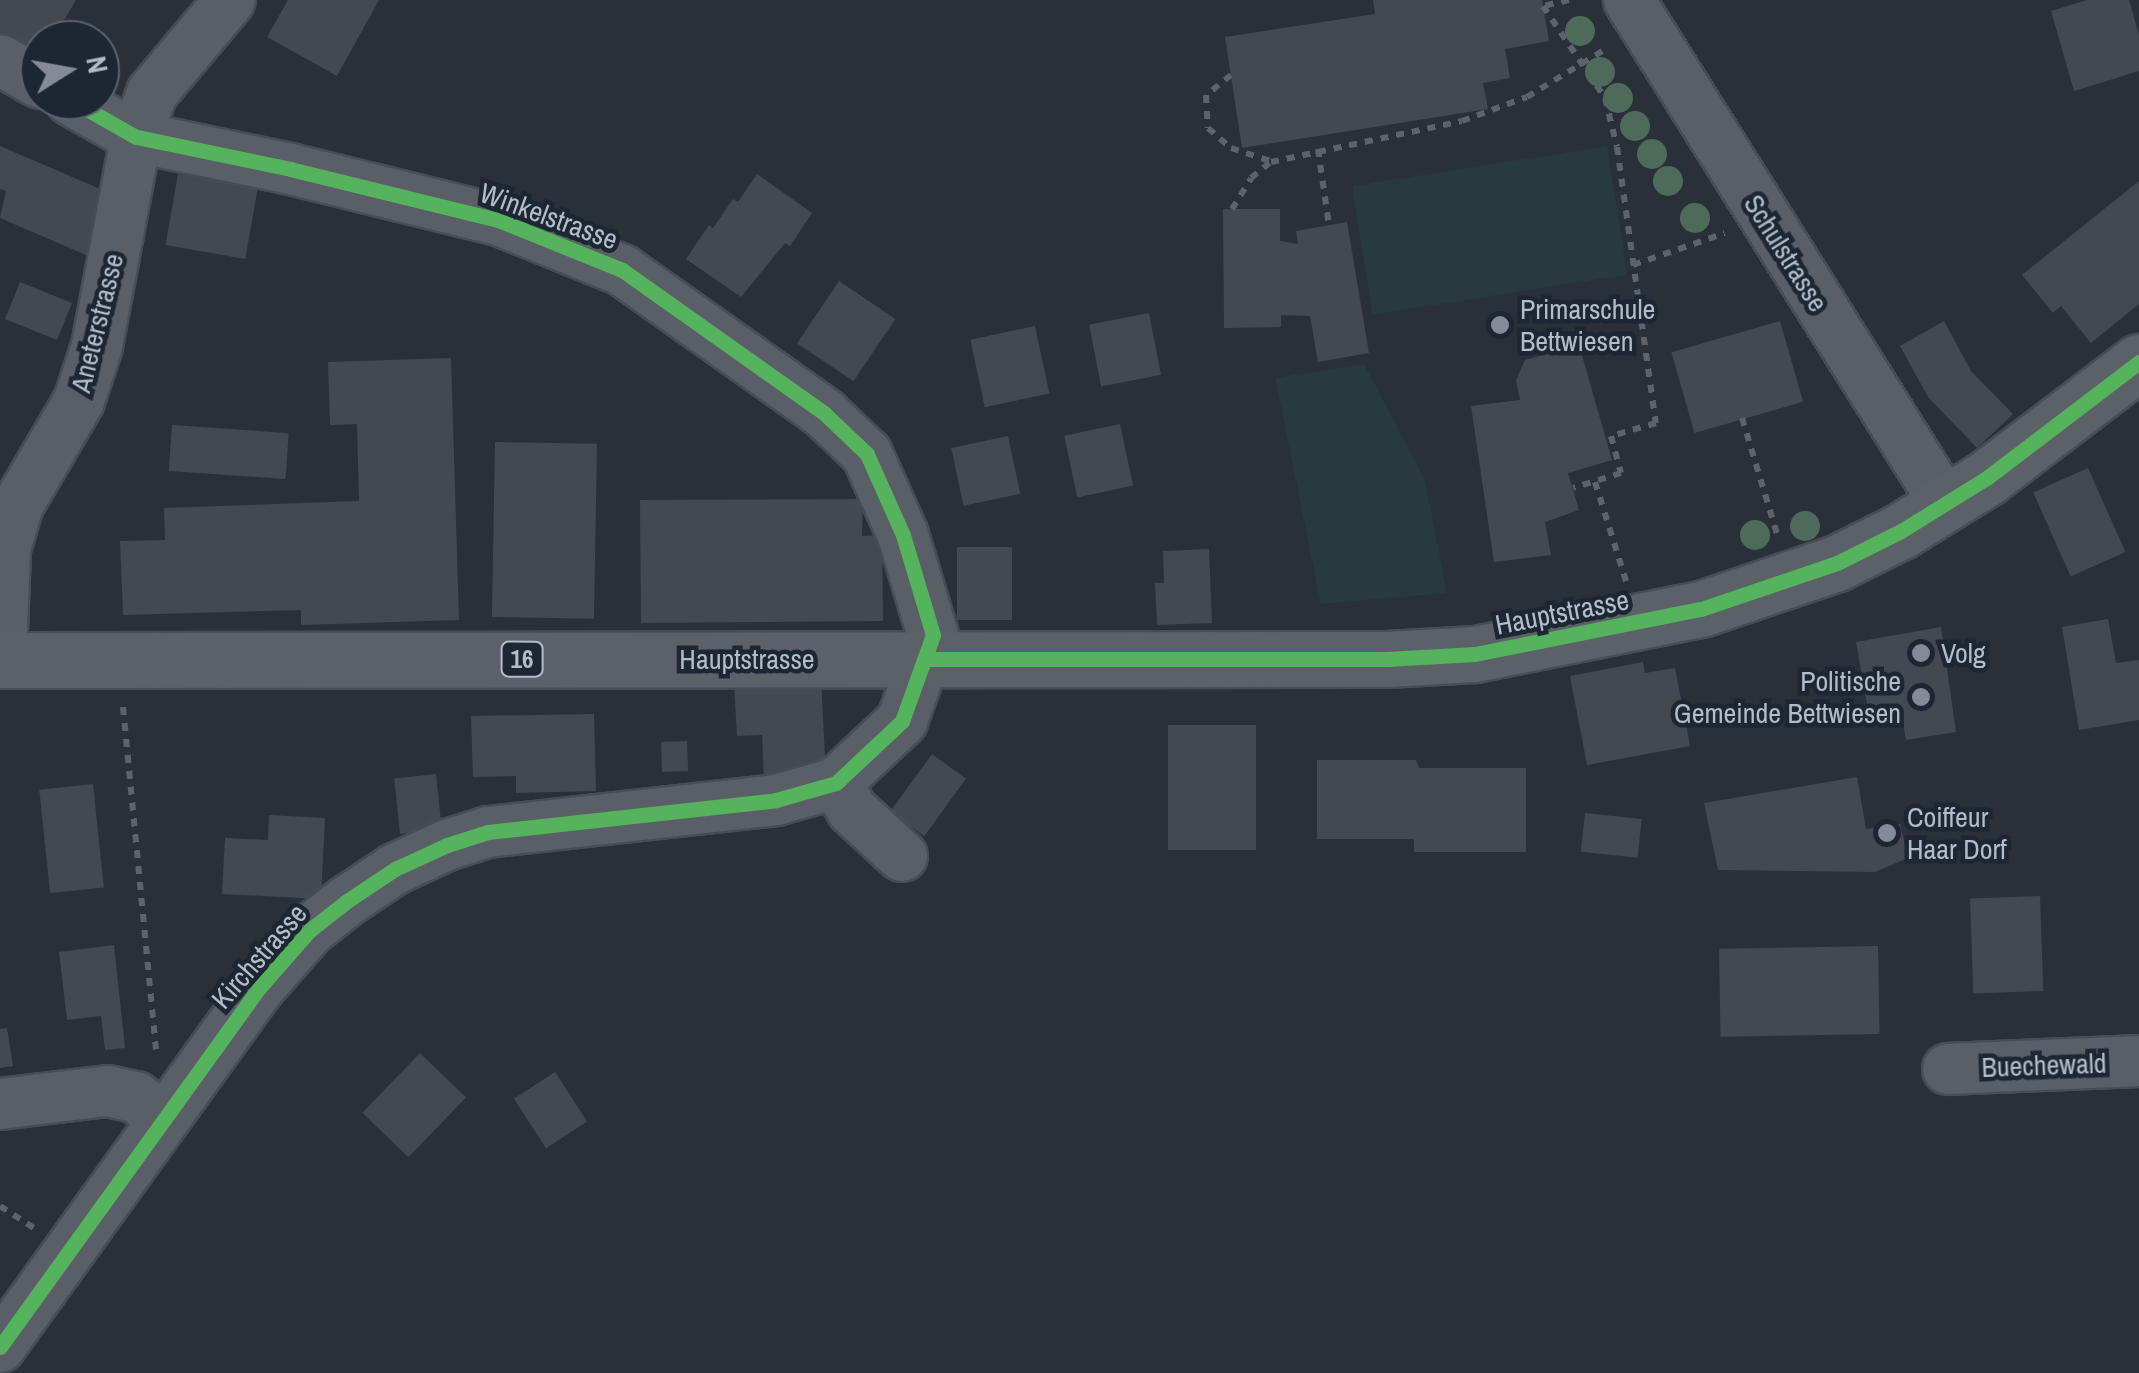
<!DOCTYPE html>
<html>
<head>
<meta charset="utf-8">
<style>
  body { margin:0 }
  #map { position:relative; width:2139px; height:1373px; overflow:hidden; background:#2a3038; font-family:"Archivo Narrow",sans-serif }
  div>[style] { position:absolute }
  .green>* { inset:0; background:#273a3e; transform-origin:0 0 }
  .building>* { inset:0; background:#444950; transform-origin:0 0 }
  .path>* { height:6px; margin-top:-3px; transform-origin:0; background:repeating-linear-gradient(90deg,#5d636a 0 8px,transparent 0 16px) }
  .roads { filter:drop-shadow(2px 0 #484c53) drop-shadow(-2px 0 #484c53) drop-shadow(0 2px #484c53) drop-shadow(0 -2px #484c53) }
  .minor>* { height:50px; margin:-25px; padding:0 25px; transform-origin:25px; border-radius:25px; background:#5a5e66 }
  .major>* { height:55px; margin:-27.5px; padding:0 27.5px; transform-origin:27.5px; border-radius:27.5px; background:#5c6168 }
  .cycleway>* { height:15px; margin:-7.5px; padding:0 7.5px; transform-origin:7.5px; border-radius:7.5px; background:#56b35d }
  .trees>* { width:30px; height:30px; margin:-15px; border-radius:50%; background:#4e6a5a }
  .dots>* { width:28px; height:28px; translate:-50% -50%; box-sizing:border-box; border:5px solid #1d2633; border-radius:50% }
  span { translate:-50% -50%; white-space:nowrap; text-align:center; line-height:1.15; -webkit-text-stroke:9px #1d2633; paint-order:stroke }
  .shield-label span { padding:2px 8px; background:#1d2633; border:2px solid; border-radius:8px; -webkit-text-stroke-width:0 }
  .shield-label { font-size:25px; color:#b4bcc9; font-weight:700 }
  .street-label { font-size:28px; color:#b4bcc9 }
  .poi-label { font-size:28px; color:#b4bcc9 }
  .left { translate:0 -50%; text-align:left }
  .right { translate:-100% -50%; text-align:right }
  .north { position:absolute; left:20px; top:20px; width:100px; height:100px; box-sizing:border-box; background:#1d2633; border:2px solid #59626f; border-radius:50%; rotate:79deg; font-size:28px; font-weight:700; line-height:40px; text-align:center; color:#b4bcc9 }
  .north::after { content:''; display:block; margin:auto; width:35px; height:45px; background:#848b96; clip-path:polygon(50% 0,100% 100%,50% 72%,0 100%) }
</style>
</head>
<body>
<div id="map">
  <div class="green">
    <i style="left:1607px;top:146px;width:130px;height:258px;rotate:81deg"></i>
    <i style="clip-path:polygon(1364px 364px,1425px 480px,1447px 593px,1321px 604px,1275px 378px)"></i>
  </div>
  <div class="building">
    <i style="clip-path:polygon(0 0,76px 0,52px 40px,40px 40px,40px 59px,0 39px)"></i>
    <i style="clip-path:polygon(288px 0,379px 0,337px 76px,267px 37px)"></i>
    <i style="clip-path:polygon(1373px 0,1542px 0,1549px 41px,1505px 49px,1510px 78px,1483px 83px,1488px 109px,1242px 148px,1225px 37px,1375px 14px)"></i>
    <i style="clip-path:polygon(2087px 0,2129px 0,2139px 35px,2139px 71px,2074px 91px,2051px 11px)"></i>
    <i style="clip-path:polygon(0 146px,112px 194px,86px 255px,0 218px,6px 191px,0 189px)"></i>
    <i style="left:178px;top:174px;width:81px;height:72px;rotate:10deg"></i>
    <i style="clip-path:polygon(757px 174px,812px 213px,790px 246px,785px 243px,741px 297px,686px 259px,709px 225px,713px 228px,733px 199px,738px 202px)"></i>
    <i style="clip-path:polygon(2139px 181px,2139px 304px,2091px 343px,2061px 306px,2053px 313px,2022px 275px)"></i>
    <i style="clip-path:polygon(1223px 209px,1280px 209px,1280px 241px,1298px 244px,1296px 231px,1347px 222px,1369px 353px,1318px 362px,1310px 316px,1281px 315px,1281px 327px,1224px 328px)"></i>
    <i style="left:839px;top:281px;width:68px;height:75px;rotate:34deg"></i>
    <i style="left:20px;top:282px;width:56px;height:40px;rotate:22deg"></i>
    <i style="left:1149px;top:313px;width:63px;height:61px;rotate:79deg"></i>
    <i style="left:1780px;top:321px;width:84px;height:113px;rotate:74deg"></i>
    <i style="clip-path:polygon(1944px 321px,1971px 371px,2013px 414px,1977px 448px,1928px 397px,1900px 346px)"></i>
    <i style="left:1035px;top:326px;width:69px;height:66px;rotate:78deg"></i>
    <i style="clip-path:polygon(1579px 345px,1612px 460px,1568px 473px,1579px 510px,1545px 522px,1551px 555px,1494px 562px,1471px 406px,1520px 400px,1516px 380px,1525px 360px)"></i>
    <i style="clip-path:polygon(451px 358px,459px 620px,301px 625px,301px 610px,123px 615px,120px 541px,165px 540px,164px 508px,359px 501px,357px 424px,330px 425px,328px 362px)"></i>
    <i style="left:1120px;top:424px;width:63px;height:57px;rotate:78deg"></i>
    <i style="left:172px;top:425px;width:117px;height:46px;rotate:4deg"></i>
    <i style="left:1008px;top:436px;width:59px;height:58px;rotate:78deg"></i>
    <i style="left:495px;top:442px;width:102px;height:175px;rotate:1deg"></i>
    <i style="left:2088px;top:468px;width:92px;height:60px;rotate:66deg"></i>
    <i style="clip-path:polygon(863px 499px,862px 536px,882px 535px,883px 621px,641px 623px,640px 500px)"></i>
    <i style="left:957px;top:547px;width:55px;height:73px"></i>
    <i style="clip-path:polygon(1209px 549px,1212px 623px,1157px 625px,1155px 583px,1164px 583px,1163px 551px)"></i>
    <i style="clip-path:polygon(2108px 619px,2116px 663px,2139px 660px,2139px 720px,2079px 730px,2062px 627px)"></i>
    <i style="clip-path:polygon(1941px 627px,1956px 732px,1906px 740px,1900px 705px,1868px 710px,1856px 642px)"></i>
    <i style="clip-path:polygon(1643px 662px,1645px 673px,1675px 668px,1690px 746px,1587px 765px,1570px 676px)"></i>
    <i style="clip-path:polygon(821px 677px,826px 777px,764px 780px,762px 735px,737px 736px,734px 682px)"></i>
    <i style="clip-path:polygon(594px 714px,596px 791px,516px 793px,516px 776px,473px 777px,471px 716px)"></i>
    <i style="left:1168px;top:725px;width:88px;height:125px"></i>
    <i style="left:687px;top:741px;width:30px;height:26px;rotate:88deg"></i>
    <i style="left:932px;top:754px;width:42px;height:71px;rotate:36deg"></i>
    <i style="clip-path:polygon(1317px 760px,1416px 760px,1419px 768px,1526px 768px,1526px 852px,1414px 852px,1414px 839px,1317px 839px)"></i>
    <i style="left:436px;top:774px;width:56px;height:42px;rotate:84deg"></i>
    <i style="clip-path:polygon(1857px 777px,1866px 829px,1900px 824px,1908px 858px,1875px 872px,1718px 870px,1704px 803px)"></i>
    <i style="left:93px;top:784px;width:104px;height:54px;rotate:84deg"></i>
    <i style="left:1585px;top:813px;width:57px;height:39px;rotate:6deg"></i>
    <i style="clip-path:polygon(269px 815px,325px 818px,321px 899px,222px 894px,225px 838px,268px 840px)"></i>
    <i style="left:2040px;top:896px;width:95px;height:70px;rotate:88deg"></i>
    <i style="clip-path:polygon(114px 945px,125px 1048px,105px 1050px,101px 1016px,67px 1020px,59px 952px)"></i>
    <i style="left:1878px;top:946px;width:88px;height:159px;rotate:89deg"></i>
    <i style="clip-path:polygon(7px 1028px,13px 1066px,0 1068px,0 1029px)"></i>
    <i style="left:420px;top:1053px;width:64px;height:83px;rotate:44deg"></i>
    <i style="left:555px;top:1072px;width:59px;height:49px;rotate:57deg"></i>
  </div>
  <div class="path">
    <i style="left:1569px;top:0;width:27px;rotate:167deg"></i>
    <i style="left:1543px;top:6px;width:111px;rotate:56deg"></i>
    <i style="left:1605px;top:98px;width:50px;rotate:76.2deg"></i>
    <i style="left:1617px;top:147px;width:279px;rotate:82deg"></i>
    <i style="left:1656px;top:423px;width:47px;rotate:163.9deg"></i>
    <i style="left:1611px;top:436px;width:38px;rotate:75deg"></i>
    <i style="left:1621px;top:473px;width:50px;rotate:162.6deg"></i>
    <i style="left:1231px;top:75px;width:32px;rotate:141deg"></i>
    <i style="left:1206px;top:95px;width:33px;rotate:87deg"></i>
    <i style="left:1208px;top:128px;width:30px;rotate:41deg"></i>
    <i style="left:1231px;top:148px;width:41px;rotate:18.4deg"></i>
    <i style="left:1318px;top:149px;width:77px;rotate:81.8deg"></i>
    <i style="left:1232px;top:209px;width:36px;rotate:-58deg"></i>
    <i style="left:1251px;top:178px;width:26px;rotate:-39deg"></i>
    <i style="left:1271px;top:162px;width:195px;rotate:-12.1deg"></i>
    <i style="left:1462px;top:121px;width:69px;rotate:-20.3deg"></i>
    <i style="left:1527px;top:97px;width:96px;rotate:-31.4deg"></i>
    <i style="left:1633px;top:265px;width:97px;rotate:-19.2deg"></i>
    <i style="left:1742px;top:418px;width:124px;rotate:73.2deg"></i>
    <i style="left:1595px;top:482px;width:104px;rotate:72.6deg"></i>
    <i style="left:123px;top:707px;width:347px;rotate:84.5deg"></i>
    <i style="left:0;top:1206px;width:40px;rotate:32.9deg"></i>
  </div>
  <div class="roads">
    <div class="minor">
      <i style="left:1629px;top:0;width:596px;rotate:57.88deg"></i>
      <i style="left:0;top:60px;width:46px;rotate:29.9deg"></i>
      <i style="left:1px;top:660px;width:111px;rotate:-87.9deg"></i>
      <i style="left:5px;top:549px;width:46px;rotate:-73.5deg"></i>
      <i style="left:18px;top:505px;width:121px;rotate:-59.6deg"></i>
      <i style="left:79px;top:401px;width:58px;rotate:-71.9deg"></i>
      <i style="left:97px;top:346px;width:213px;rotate:-79.4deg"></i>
      <i style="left:136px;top:137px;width:47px;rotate:-70deg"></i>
      <i style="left:152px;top:93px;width:121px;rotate:-50deg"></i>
      <i style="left:836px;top:783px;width:31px;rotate:59deg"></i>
      <i style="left:852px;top:810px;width:68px;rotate:42.6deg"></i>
      <i style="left:1948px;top:1069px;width:191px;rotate:-2.4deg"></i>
      <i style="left:0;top:1104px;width:108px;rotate:-6.9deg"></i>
      <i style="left:107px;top:1091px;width:30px;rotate:12deg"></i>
      <i style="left:136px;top:1097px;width:33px;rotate:39deg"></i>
      <i style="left:0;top:1347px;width:443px;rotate:-54.2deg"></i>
      <i style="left:259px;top:988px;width:77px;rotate:-48.7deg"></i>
      <i style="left:310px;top:930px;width:47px;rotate:-38.1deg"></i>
      <i style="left:347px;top:901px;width:58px;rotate:-33.7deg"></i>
      <i style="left:395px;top:869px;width:57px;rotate:-24.8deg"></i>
      <i style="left:447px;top:845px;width:43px;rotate:-17.6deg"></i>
      <i style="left:488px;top:832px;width:290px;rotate:-6.3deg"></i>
      <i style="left:776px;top:800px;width:62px;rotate:-15.8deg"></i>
      <i style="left:836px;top:783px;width:91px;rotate:-43.2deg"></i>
      <i style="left:902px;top:721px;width:91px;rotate:-70.2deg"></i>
      <i style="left:933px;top:635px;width:104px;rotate:-106.7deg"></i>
      <i style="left:903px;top:535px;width:89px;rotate:-114deg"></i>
      <i style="left:867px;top:454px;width:59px;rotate:-136.4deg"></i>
      <i style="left:824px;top:413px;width:247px;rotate:-144.7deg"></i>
      <i style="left:622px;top:270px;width:134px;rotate:-158deg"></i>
      <i style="left:498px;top:220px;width:213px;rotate:-166.2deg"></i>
      <i style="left:291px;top:169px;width:158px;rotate:-168.3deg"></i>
      <i style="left:136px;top:137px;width:75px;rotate:-150.4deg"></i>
    </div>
    <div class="major">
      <i style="left:0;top:660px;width:1387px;rotate:-0.04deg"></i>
      <i style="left:1387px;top:659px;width:88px;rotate:-3.3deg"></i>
      <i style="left:1475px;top:654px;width:230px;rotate:-11.3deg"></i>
      <i style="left:1701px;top:609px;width:144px;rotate:-18.7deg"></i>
      <i style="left:1837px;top:563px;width:72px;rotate:-26.6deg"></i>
      <i style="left:1901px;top:531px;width:102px;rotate:-31.8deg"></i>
      <i style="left:1988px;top:477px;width:190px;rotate:-37.3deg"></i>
    </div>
  </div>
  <div class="cycleway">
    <i style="left:925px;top:659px;width:462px"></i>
    <i style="left:1387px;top:659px;width:88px;rotate:-3.3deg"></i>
    <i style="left:1475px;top:654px;width:230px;rotate:-11.3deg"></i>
    <i style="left:1701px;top:609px;width:144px;rotate:-18.7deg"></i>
    <i style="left:1837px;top:563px;width:72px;rotate:-26.6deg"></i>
    <i style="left:1901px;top:531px;width:102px;rotate:-31.8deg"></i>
    <i style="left:1988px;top:477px;width:190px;rotate:-37.3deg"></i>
    <i style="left:0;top:1347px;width:443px;rotate:-54.2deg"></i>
    <i style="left:259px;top:988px;width:77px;rotate:-48.7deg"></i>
    <i style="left:310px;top:930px;width:47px;rotate:-38.1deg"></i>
    <i style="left:347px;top:901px;width:58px;rotate:-33.7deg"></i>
    <i style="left:395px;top:869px;width:57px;rotate:-24.8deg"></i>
    <i style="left:447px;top:845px;width:43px;rotate:-17.6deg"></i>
    <i style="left:488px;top:832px;width:290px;rotate:-6.3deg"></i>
    <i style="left:776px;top:800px;width:62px;rotate:-15.8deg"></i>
    <i style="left:836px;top:783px;width:91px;rotate:-43.2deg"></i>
    <i style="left:902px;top:721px;width:91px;rotate:-70.2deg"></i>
    <i style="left:933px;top:635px;width:104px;rotate:-106.7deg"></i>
    <i style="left:903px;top:535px;width:89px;rotate:-114deg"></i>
    <i style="left:867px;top:454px;width:59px;rotate:-136.4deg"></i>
    <i style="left:824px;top:413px;width:247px;rotate:-144.7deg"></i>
    <i style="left:622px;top:270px;width:134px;rotate:-158deg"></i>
    <i style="left:498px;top:220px;width:213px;rotate:-166.2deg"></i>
    <i style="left:291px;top:169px;width:158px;rotate:-168.3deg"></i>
    <i style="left:136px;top:137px;width:75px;rotate:-150.4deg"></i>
  </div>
  <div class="trees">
    <i style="left:1580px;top:31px"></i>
    <i style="left:1600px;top:72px"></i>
    <i style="left:1618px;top:98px"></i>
    <i style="left:1635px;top:126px"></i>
    <i style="left:1652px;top:154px"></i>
    <i style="left:1668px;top:181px"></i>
    <i style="left:1695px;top:218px"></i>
    <i style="left:1805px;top:526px"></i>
    <i style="left:1755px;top:535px"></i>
  </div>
  <div class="dots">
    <i style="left:1500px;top:325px;background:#848b96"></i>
    <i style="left:1921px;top:653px;background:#848b96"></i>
    <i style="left:1921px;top:697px;background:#848b96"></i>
    <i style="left:1887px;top:833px;background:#848b96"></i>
  </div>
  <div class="shield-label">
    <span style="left:522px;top:659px">16</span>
  </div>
  <div class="street-label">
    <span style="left:549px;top:216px;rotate:20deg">Winkelstrasse</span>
    <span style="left:1786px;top:253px;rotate:58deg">Schulstrasse</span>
    <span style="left:97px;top:323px;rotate:-76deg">Aneterstrasse</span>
    <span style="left:1562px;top:612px;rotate:-11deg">Hauptstrasse</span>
    <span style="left:747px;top:659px">Hauptstrasse</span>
    <span style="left:259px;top:956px;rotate:-49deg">Kirchstrasse</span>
    <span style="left:2044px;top:1065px;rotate:-2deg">Buechewald</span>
  </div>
  <div class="poi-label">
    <span class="left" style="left:1520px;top:325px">Primarschule<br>Bettwiesen</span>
    <span class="left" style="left:1941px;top:653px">Volg</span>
    <span class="right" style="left:1901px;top:697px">Politische<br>Gemeinde Bettwiesen</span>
    <span class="left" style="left:1907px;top:833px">Coiffeur<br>Haar Dorf</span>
  </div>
  <div class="north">N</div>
</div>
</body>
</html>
